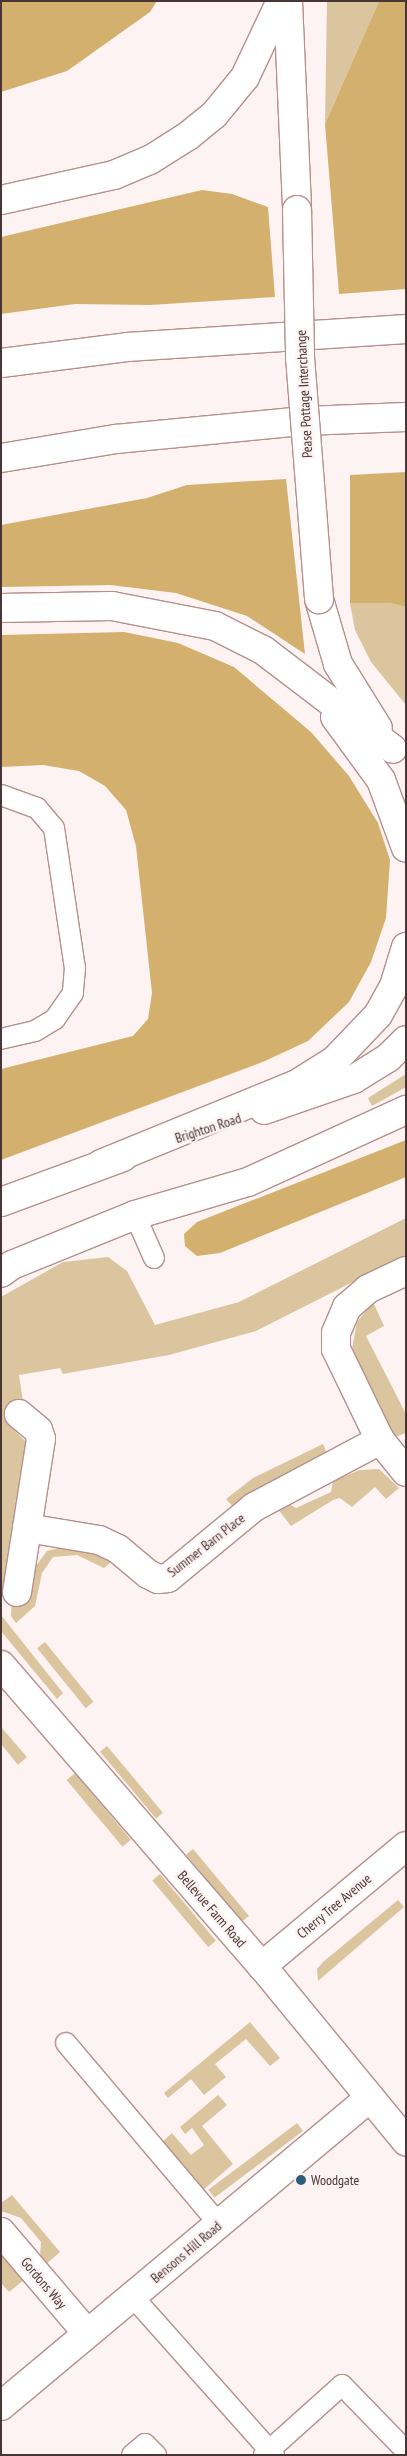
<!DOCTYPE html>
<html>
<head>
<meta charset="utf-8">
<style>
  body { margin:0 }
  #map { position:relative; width:407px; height:2456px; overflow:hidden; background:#fcf3f2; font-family:"PT Sans Narrow",sans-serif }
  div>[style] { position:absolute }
  .green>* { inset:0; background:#dac59e; transform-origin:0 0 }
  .forest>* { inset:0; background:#d3b06e }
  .roads { filter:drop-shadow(1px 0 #b68f8c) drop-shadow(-1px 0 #b68f8c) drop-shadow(0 1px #b68f8c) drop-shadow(0 -1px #b68f8c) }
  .lane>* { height:20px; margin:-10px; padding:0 10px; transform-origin:10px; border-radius:10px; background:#fff }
  .street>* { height:28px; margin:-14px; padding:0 14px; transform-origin:14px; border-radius:14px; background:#fff }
  .secondary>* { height:28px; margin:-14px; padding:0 14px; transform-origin:14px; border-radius:14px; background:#fff }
  .highway>* { height:28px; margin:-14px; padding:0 14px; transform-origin:14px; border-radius:14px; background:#fff }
  .bridges { filter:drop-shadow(1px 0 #b68f8c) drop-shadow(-1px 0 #b68f8c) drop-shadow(0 1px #b68f8c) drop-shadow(0 -1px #b68f8c) }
  .highway-bridge>* { height:28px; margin:-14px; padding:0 14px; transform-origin:14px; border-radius:14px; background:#fff }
  .dots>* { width:14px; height:14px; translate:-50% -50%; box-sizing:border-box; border:2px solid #fcf3f2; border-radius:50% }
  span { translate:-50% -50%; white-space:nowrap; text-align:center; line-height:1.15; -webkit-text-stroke:5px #fcf3f2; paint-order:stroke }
  .street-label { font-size:14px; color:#473635 }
  .poi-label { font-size:14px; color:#473635 }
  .left { translate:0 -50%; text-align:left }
  .frame { position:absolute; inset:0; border:2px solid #473635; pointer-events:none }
</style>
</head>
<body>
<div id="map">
  <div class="green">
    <i style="clip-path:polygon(327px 1px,379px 1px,325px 124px)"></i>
    <i style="clip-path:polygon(350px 603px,390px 603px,406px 607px,406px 705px,371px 662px,355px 630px)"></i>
    <i style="clip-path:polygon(406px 1074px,406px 1087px,372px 1106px,368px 1098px)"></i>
    <i style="clip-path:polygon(406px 1218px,406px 1255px,256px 1331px,169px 1355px,63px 1374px,60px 1368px,19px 1375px,23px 1401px,7px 1423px,26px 1442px,1px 1597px,1px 1297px,63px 1262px,108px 1257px,127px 1271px,155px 1325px,239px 1302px)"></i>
    <i style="clip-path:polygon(373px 1302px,384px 1326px,366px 1336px,406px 1414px,406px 1433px,398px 1436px,394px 1436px,378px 1410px,352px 1349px,357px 1322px)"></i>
    <i style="clip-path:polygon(323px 1444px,328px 1456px,234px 1508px,226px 1499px,253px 1478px)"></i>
    <i style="clip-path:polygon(379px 1469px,399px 1488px,386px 1499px,375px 1487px,352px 1507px,340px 1498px,333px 1500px,291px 1526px,277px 1508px,285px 1501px,296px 1508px,331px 1492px,333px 1481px,360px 1470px)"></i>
    <i style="clip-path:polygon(66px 1546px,103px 1555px,111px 1562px,104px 1568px,77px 1555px,53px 1557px,42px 1573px,35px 1606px,16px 1623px,11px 1616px,12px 1598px,47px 1551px)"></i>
    <i style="clip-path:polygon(1px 1615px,63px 1693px,57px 1699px,1px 1631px)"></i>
    <i style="left:45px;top:1642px;width:77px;height:10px;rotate:51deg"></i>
    <i style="clip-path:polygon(1px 1727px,27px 1757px,18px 1765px,1px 1744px)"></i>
    <i style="left:107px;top:1746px;width:87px;height:9px;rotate:50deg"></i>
    <i style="left:75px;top:1773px;width:87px;height:11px;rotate:50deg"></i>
    <i style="left:193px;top:1849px;width:87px;height:9px;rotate:50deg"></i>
    <i style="left:160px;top:1874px;width:87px;height:10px;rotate:50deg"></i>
    <i style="clip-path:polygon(398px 1900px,404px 1907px,318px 1981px,317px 1969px,323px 1962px)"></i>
    <i style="clip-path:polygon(250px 2022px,280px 2058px,270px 2066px,246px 2039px,215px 2064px,226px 2077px,204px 2095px,191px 2079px,168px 2098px,164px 2093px)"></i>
    <i style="clip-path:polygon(218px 2095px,227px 2105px,202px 2126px,233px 2164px,202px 2191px,161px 2143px,172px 2133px,191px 2155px,204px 2145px,192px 2128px,185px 2134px,180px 2127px)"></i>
    <i style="left:297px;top:2123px;width:10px;height:111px;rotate:53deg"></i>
    <i style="clip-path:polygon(12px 2195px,60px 2252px,46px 2264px,40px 2256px,41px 2242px,21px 2218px,1px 2211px,1px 2203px)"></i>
    <i style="clip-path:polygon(1px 2254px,24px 2280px,9px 2292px,1px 2283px)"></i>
  </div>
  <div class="forest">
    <i style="clip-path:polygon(1px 1px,157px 1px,150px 12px,67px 71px,1px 92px)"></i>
    <i style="clip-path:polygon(379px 1px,406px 1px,406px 289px,339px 294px,325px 124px)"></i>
    <i style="clip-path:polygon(202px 190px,232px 194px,268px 207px,275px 297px,150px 305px,75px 304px,1px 314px,1px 237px)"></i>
    <i style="clip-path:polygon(406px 472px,406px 607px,390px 603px,350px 603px,350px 475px)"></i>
    <i style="clip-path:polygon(286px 479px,305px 654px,247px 616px,176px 593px,110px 585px,1px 587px,1px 525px,147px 498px,187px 485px)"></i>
    <i style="clip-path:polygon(124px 632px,178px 643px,234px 667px,311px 732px,349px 776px,378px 823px,390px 860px,386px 918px,371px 962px,349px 1002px,308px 1041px,265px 1061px,1px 1160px,1px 1069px,133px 1036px,148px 1019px,152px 993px,136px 846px,126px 810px,105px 786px,79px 771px,43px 765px,1px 767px,1px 635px)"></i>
    <i style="clip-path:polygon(406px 1140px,406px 1177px,220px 1253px,197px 1256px,185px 1246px,184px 1234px,197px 1222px)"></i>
  </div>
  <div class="roads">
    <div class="lane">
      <i style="left:1px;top:795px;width:38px;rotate:20deg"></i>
      <i style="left:37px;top:808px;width:26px;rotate:50deg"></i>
      <i style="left:54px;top:828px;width:142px;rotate:81.5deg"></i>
      <i style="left:75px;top:968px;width:25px;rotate:95deg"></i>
      <i style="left:73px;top:993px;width:32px;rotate:125deg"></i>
      <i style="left:55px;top:1019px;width:23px;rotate:149deg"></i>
      <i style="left:35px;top:1031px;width:35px;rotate:167deg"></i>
      <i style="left:135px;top:1215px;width:47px;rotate:66.2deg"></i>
      <i style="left:66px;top:2043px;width:237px;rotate:49.8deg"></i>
      <i style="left:133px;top:2297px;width:212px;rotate:48.3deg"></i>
      <i style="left:132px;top:2455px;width:17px;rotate:-40deg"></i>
      <i style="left:145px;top:2444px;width:16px;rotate:45deg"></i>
      <i style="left:264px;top:2455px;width:105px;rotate:-41.9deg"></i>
      <i style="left:342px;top:2385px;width:92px;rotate:45.9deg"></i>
    </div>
    <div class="street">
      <i style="left:406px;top:1271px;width:42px;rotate:154.7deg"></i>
      <i style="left:368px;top:1289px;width:28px;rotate:139deg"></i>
      <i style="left:347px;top:1307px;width:28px;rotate:113deg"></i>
      <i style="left:336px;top:1333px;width:16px;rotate:90deg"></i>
      <i style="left:336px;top:1349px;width:101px;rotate:64.2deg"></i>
      <i style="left:380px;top:1440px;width:41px;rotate:50.9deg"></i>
      <i style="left:27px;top:1528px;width:73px;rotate:9.5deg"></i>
      <i style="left:99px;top:1540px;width:21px;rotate:25deg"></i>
      <i style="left:118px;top:1549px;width:39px;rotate:40deg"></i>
      <i style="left:148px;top:1574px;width:11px;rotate:27deg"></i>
      <i style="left:158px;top:1579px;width:10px;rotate:-6deg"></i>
      <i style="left:168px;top:1578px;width:112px;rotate:-39.5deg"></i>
      <i style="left:254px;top:1507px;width:143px;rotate:-28deg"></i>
      <i style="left:17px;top:1592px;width:155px;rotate:-81.1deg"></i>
      <i style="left:41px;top:1439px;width:9px;rotate:-108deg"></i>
      <i style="left:38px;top:1430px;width:25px;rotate:-140deg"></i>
      <i style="left:262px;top:1966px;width:187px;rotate:-39.8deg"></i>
      <i style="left:1px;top:2232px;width:133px;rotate:49.6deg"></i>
      <i style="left:1px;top:2406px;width:481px;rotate:-39.9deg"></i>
    </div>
    <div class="secondary">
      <i style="left:264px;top:1110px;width:95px;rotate:-19deg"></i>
      <i style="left:354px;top:1079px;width:40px;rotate:-32deg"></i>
      <i style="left:388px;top:1058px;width:25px;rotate:-45deg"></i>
      <i style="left:1px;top:1202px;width:130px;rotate:-20.2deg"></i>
      <i style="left:1px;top:1273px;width:14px;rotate:-36deg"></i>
      <i style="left:12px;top:1265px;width:133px;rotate:-22.1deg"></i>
      <i style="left:135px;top:1215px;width:118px;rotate:-16.3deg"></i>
      <i style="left:248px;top:1182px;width:174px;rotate:-24.5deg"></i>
      <i style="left:1px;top:1665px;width:398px;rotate:49.1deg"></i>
      <i style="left:262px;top:1966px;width:227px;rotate:50.6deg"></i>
    </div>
    <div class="highway">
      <i style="left:288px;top:1px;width:209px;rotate:87.5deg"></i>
      <i style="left:1px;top:200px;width:116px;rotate:-12.5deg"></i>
      <i style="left:114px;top:175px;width:39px;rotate:-23deg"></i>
      <i style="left:150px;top:160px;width:45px;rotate:-32.3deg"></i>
      <i style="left:188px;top:136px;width:33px;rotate:-39deg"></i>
      <i style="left:214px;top:115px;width:49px;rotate:-50.8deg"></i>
      <i style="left:245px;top:77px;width:84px;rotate:-64.7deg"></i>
      <i style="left:1px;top:363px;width:127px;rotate:-7.2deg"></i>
      <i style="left:127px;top:347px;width:280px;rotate:-3.7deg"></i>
      <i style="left:1px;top:458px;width:117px;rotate:-9.4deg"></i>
      <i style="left:116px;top:439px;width:189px;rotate:-5.5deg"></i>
      <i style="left:304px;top:421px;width:102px;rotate:-2.2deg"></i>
      <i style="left:319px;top:599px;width:68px;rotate:73.7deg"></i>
      <i style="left:338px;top:664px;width:75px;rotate:58deg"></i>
      <i style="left:1px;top:608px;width:111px;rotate:-1deg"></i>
      <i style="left:112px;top:606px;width:105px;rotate:11deg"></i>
      <i style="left:215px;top:626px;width:54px;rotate:26.6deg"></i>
      <i style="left:263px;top:650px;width:163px;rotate:37.3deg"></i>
      <i style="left:335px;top:717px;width:78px;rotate:53.9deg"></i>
      <i style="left:381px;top:780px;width:72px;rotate:69.8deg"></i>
      <i style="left:101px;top:1164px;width:209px;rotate:-22.2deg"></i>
      <i style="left:295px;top:1085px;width:47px;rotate:-32deg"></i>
      <i style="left:335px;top:1060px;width:62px;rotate:-46.3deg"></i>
      <i style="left:378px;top:1015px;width:33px;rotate:-61deg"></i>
      <i style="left:394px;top:986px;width:41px;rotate:-72.9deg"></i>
    </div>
  </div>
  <div class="bridges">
    <div class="highway-bridge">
      <i style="left:297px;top:210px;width:147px;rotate:88.8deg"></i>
      <i style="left:300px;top:357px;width:243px;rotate:85.5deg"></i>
    </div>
  </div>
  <div class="dots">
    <i style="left:301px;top:2180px;background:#2d5d7b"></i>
  </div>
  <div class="street-label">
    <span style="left:304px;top:394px;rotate:-93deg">Pease Pottage Interchange</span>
    <span style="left:208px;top:1128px;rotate:-18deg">Brighton Road</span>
    <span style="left:206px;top:1545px;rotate:-38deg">Summer Barn Place</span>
    <span style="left:334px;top:1906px;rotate:-40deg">Cherry Tree Avenue</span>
    <span style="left:212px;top:1909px;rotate:49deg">Bellevue Farm Road</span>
    <span style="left:186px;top:2252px;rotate:-40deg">Bensons Hill Road</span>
    <span style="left:44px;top:2283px;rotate:50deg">Gordons Way</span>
  </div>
  <div class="poi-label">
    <span class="left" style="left:311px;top:2180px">Woodgate</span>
  </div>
  <div class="frame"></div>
</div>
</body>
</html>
